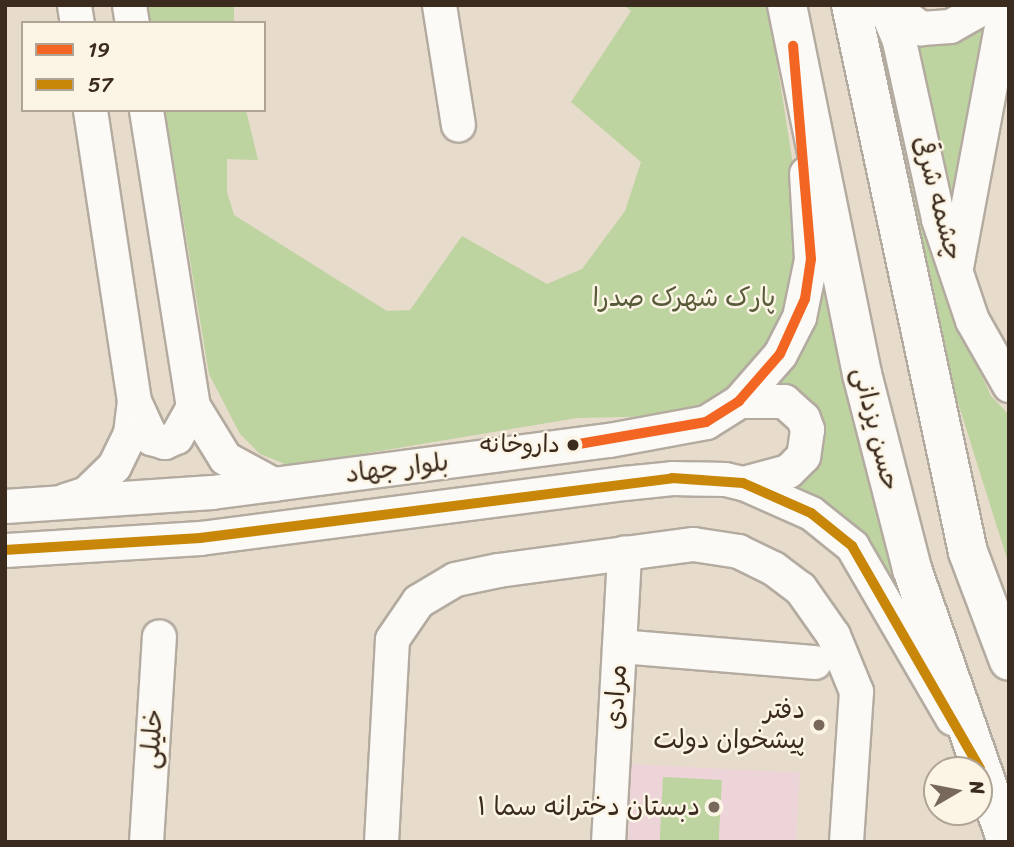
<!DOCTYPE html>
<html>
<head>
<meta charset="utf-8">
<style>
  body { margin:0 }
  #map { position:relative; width:1014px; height:847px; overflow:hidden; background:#e7dbcb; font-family:Sriracha,"Playpen Sans Arabic",sans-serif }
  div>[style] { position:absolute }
  .built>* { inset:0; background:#edd4d8; transform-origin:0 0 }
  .green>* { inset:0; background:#bdd3a0; transform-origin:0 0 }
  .roads { filter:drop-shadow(2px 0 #b4aba0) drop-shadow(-2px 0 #b4aba0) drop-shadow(0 2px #b4aba0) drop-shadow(0 -2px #b4aba0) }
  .minor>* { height:33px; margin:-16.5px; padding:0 16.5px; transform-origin:16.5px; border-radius:16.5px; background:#fbfaf7 }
  .major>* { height:38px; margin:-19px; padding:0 19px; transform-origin:19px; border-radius:19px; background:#fbfaf7 }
  .bus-1>* { height:10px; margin:-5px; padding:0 5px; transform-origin:5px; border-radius:5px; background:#f26522 }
  .bus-2>* { height:10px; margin:-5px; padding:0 5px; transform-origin:5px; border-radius:5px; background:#c88708 }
  .dots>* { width:19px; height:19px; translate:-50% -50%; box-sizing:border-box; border:4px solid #fcf5e5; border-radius:50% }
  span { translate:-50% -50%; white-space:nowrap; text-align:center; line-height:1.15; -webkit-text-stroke:5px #fcf5e5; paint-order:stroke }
  .bus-label { font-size:24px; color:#3b2a1e }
  .right { translate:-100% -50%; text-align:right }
  .street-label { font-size:26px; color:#3b2a1e }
  .park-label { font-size:26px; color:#585b3a }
  .poi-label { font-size:26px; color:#3b2a1e }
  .frame { position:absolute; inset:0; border:7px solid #3b2a1e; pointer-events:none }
  .legend { position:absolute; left:21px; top:21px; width:245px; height:91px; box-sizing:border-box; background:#fcf5e5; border:2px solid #afa495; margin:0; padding:9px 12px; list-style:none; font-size:21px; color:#3b2a1e }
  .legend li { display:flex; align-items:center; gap:14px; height:35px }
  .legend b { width:35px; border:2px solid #afa495 }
  .north { position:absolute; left:923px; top:756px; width:70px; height:70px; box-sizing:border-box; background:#fcf5e5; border:2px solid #afa495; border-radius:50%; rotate:80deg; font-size:19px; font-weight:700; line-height:28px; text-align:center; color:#3b2a1e }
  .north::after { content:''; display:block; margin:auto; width:24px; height:32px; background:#77685b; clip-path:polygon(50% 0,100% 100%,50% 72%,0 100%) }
</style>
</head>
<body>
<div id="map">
  <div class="built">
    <i style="left:631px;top:764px;width:169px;height:78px;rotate:3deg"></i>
  </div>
  <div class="green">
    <i style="left:148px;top:5px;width:86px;height:18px"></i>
    <i style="clip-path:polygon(624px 5px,768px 5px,796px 184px,796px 296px,749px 374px,712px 402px,666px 416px,577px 418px,290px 466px,260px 454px,240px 434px,209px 374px,165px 110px,246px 110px,258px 160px,227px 159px,227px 192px,234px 215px,387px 311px,410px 310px,462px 236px,547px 284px,582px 269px,625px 211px,641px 162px,571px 102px,631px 11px)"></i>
    <i style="clip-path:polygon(992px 18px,955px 241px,909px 36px,958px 37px,975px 33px)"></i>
    <i style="clip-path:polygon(883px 42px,953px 313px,991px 396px,1009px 415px,1009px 565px,949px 374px)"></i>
    <i style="clip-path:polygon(820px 259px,838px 357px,902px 607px,776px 485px,816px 449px,760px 389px)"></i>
    <i style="left:663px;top:777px;width:59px;height:65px;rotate:3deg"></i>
  </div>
  <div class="roads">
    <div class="minor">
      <i style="left:74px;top:5px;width:18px;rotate:81deg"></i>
      <i style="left:129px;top:5px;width:18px;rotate:81deg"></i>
      <i style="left:439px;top:5px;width:121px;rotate:81deg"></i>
      <i style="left:884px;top:5px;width:39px;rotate:67deg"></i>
      <i style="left:899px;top:41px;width:182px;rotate:77.6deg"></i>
      <i style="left:938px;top:219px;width:107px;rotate:71.4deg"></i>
      <i style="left:972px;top:320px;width:75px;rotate:60.4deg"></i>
      <i style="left:890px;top:5px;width:39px;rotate:37deg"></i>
      <i style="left:921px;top:28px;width:29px;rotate:-4deg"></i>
      <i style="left:950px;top:26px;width:43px;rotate:-29.6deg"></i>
      <i style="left:146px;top:110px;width:300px;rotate:81deg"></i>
      <i style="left:193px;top:406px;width:61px;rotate:58.4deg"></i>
      <i style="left:225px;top:458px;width:55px;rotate:28.4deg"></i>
      <i style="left:956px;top:267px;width:267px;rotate:-79.4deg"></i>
      <i style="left:134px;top:401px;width:41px;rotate:65.3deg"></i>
      <i style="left:151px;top:438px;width:14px;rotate:17deg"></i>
      <i style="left:164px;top:442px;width:13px;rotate:-23deg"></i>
      <i style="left:176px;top:437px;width:35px;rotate:-61deg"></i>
      <i style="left:739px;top:401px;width:45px"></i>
      <i style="left:784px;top:401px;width:25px;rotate:42deg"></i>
      <i style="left:803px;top:418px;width:12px;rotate:70deg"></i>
      <i style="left:807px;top:429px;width:27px;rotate:98deg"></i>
      <i style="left:803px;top:456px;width:21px;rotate:135deg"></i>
      <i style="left:788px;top:471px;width:47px;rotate:165.1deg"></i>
      <i style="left:65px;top:500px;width:22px;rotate:-18deg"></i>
      <i style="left:86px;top:493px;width:39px;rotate:-44deg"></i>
      <i style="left:114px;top:466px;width:37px;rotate:-64deg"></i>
      <i style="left:130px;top:433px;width:32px;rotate:-83deg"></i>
      <i style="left:134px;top:401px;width:294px;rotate:-98.6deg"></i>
      <i style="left:5px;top:506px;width:207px;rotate:-3.9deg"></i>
      <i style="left:212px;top:492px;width:400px;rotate:-7.5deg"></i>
      <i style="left:609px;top:440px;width:99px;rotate:-10.5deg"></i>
      <i style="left:706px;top:422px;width:39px;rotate:-32deg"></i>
      <i style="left:739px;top:401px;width:62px;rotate:-48.9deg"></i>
      <i style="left:780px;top:354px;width:42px;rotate:-62.8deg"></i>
      <i style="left:799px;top:317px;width:59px;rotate:-78.3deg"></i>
      <i style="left:811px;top:259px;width:86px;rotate:-93.3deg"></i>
      <i style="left:5px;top:550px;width:195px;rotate:-3.5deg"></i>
      <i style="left:200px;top:538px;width:428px;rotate:-7.4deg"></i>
      <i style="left:624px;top:483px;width:48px;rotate:-5.9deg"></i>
      <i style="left:672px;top:478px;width:53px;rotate:1.1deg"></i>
      <i style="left:725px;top:479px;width:18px;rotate:13deg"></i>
      <i style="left:743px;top:483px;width:74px;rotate:23.8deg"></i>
      <i style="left:811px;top:513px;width:53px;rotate:38.8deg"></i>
      <i style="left:852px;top:546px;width:199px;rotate:59.8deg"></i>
      <i style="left:619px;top:646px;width:196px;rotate:4.7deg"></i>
      <i style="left:146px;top:842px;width:206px;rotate:-86.4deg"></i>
      <i style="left:381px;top:842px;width:203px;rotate:-86.9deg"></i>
      <i style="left:392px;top:639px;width:46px;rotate:-55.6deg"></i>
      <i style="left:418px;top:601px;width:43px;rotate:-30.7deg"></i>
      <i style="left:455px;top:579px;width:44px;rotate:-11.8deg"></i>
      <i style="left:498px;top:570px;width:197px;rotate:-7.6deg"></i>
      <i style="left:693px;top:544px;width:46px;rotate:8.8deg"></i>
      <i style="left:738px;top:551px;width:39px;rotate:26deg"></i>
      <i style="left:773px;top:568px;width:34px;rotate:37deg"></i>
      <i style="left:800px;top:588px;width:57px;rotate:54.9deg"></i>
      <i style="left:833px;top:635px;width:61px;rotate:67.7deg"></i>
      <i style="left:856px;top:691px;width:151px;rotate:93.8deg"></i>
      <i style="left:608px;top:842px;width:290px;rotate:-86.8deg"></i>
    </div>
    <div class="major">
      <i style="left:787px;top:5px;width:377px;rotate:78.5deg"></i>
      <i style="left:862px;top:374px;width:201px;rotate:75.6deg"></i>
      <i style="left:912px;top:569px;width:289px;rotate:70.8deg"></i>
      <i style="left:851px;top:5px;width:559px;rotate:77.93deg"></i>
      <i style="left:968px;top:552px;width:116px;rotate:69.4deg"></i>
    </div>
  </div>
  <div class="bus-1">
    <i style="left:573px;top:445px;width:135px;rotate:-9.8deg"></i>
    <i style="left:706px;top:422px;width:39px;rotate:-32deg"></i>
    <i style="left:739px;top:401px;width:62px;rotate:-48.9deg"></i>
    <i style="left:780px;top:354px;width:60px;rotate:-65.6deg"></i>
    <i style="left:805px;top:299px;width:40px;rotate:-81.5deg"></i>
    <i style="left:811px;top:259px;width:214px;rotate:-94.8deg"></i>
  </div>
  <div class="bus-2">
    <i style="left:5px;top:550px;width:195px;rotate:-3.5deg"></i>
    <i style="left:200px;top:538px;width:476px;rotate:-7.2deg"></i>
    <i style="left:672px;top:478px;width:71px;rotate:4deg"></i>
    <i style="left:743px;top:483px;width:74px;rotate:23.8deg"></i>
    <i style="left:811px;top:513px;width:53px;rotate:38.8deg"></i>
    <i style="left:852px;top:546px;width:257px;rotate:60.1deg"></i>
  </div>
  <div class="dots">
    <i style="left:573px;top:445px;background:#3b2a1e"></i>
    <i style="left:819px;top:725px;background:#77685b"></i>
    <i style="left:714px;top:807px;background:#77685b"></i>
  </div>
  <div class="bus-label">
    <span class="right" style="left:560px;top:445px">داروخانه</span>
  </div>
  <div class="street-label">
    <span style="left:938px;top:198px;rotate:75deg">چشمه شرقی</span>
    <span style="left:876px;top:429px;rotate:76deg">حسن یزدانی</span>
    <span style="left:397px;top:468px;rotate:-7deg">بلوار جهاد</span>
    <span style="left:616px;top:697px;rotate:-87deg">مرادی</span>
    <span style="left:152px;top:739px;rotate:-86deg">خلیلی</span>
  </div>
  <div class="park-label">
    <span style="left:684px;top:298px">پارک شهرک صدرا</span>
  </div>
  <div class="poi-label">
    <span class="right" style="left:805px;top:725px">دفتر<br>پیشخوان دولت</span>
    <span class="right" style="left:700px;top:807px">دبستان دخترانه سما ۱</span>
  </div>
  <div class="frame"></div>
  <ul class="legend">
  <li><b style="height:9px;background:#f26522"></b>19</li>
  <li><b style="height:9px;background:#c88708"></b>57</li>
  </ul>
  <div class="north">N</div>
</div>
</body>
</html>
